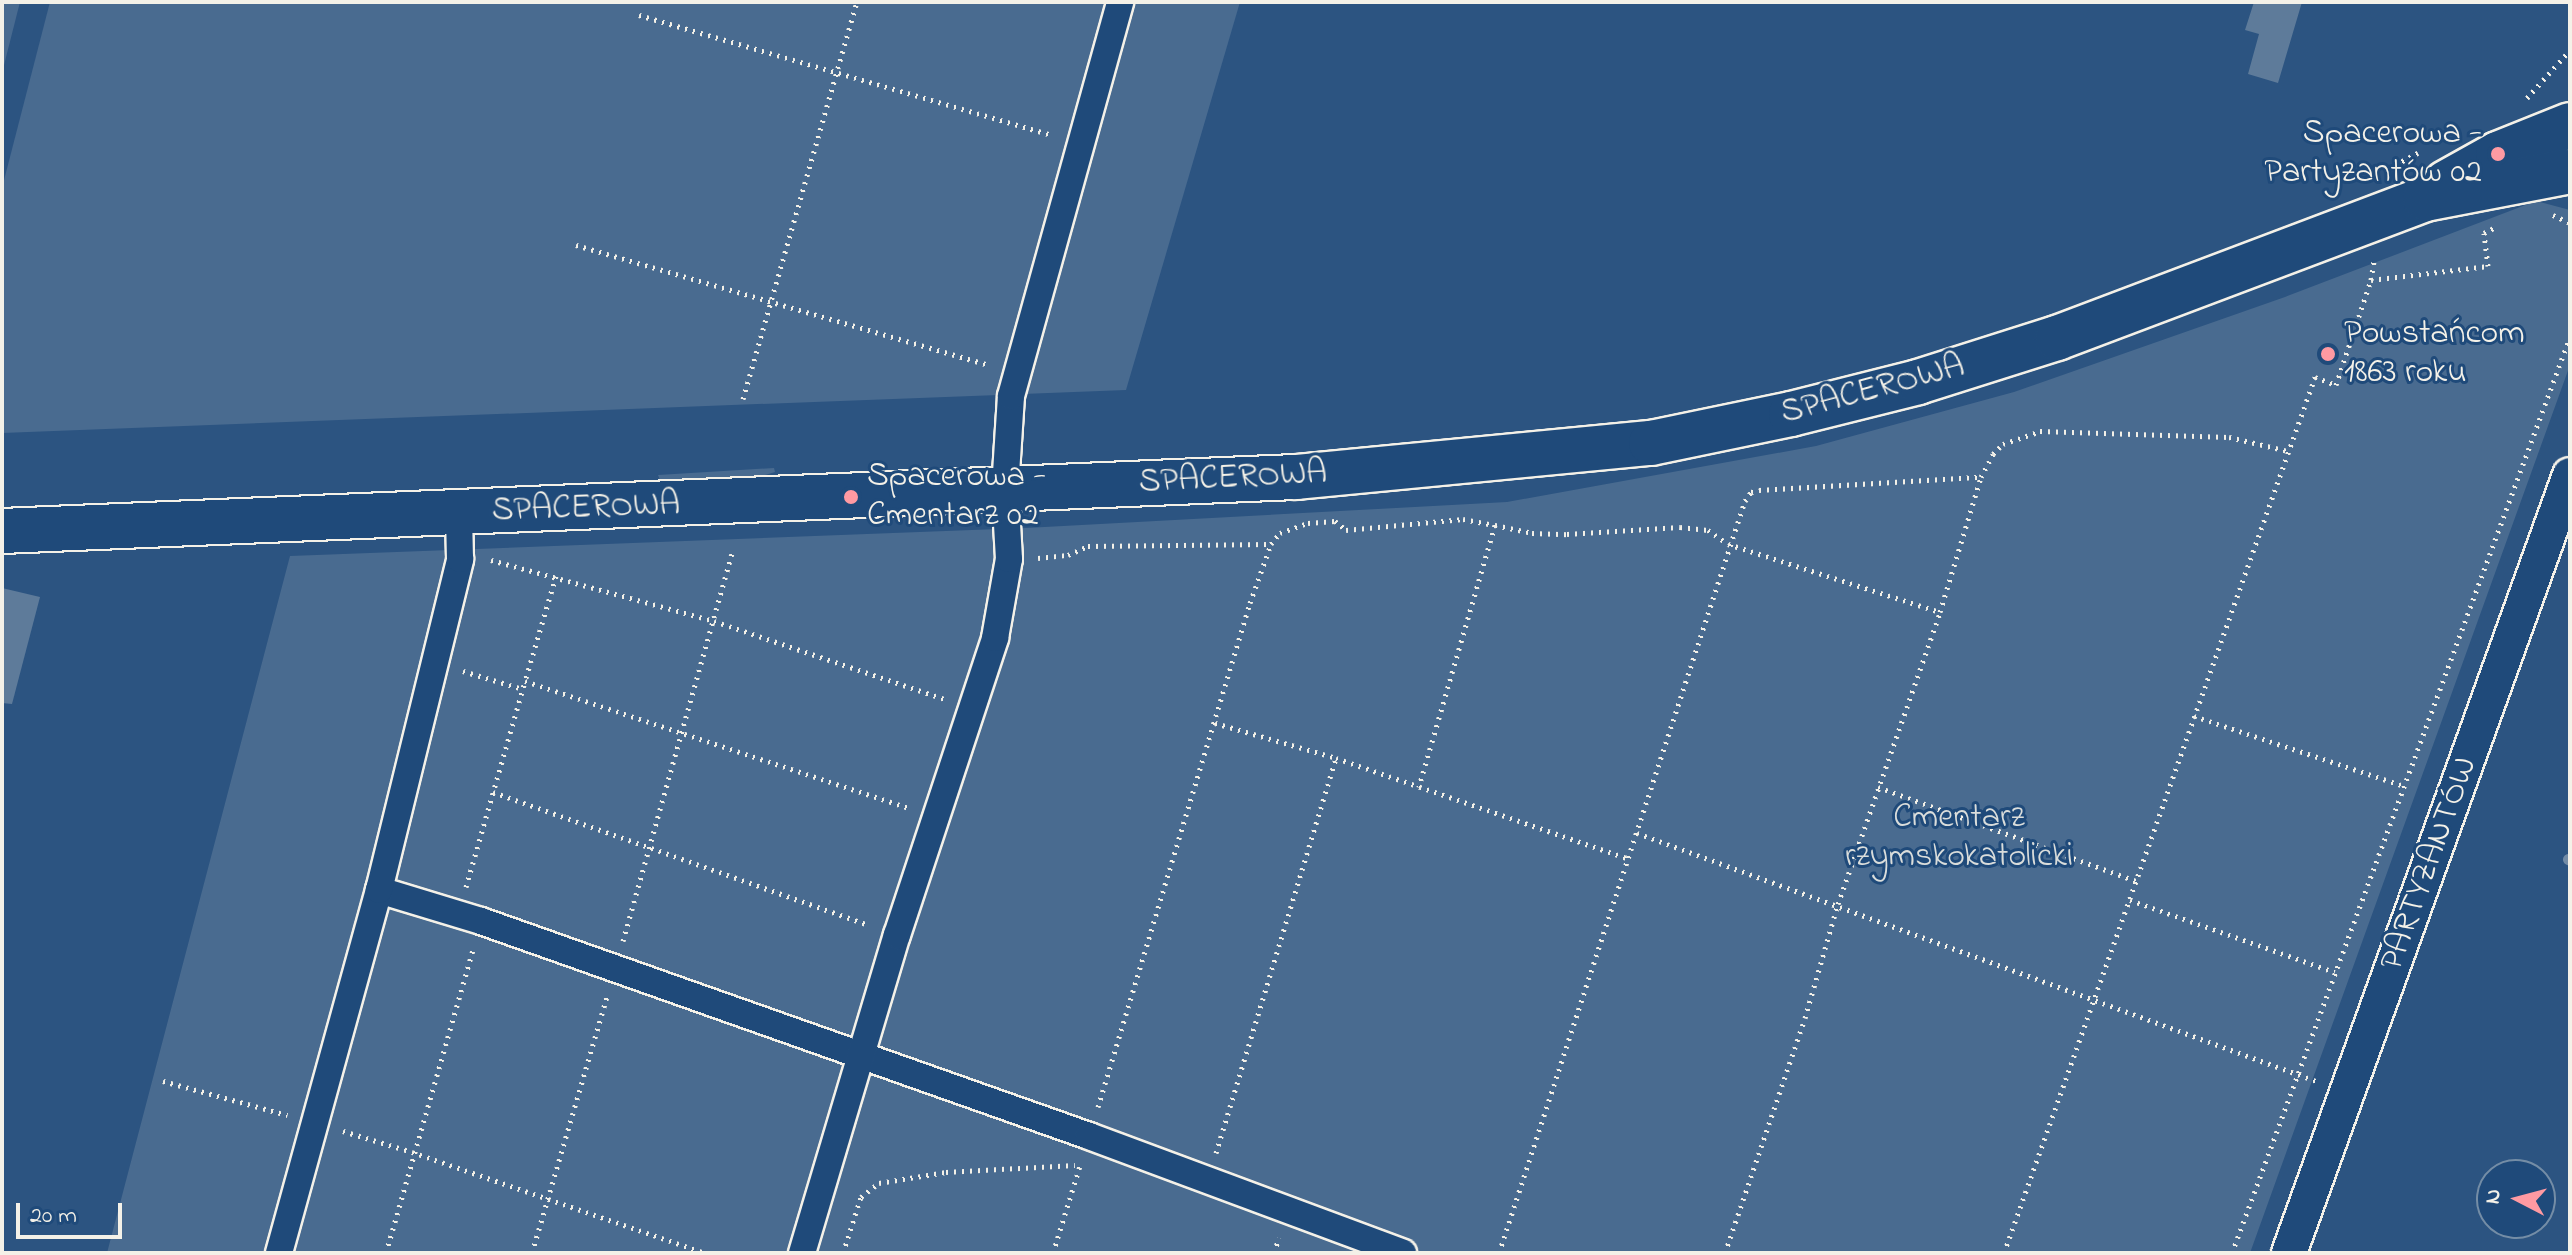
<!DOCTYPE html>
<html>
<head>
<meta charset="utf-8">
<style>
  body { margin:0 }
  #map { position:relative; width:2572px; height:1255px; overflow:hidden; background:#2c5481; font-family:"Indie Flower",sans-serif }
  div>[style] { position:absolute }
  .green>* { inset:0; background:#496b90 }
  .stream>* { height:11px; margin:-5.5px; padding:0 5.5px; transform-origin:5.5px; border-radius:5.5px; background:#738ca6 }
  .building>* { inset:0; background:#5e7b9a }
  .path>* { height:5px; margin-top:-2.5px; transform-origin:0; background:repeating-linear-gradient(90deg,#f4f1e8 0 2px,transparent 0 8px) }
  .roads { filter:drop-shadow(2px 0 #f4f1e8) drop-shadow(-2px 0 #f4f1e8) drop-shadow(0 2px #f4f1e8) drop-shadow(0 -2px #f4f1e8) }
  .pedestrian>* { height:26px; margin:-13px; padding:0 13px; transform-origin:13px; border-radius:13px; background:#1f4a7a }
  .minor>* { height:34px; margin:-17px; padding:0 17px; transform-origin:17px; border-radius:17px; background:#1f4a7a }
  .tertiary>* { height:44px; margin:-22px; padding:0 22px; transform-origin:22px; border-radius:22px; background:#1f4a7a }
  .dots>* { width:22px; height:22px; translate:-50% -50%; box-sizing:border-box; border:4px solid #1f4a7a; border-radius:50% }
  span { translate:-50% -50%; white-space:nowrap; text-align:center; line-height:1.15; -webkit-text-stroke:6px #1f4a7a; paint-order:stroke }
  .poi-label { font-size:34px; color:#f4f1e8 }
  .right { translate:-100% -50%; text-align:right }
  .left { translate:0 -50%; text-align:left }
  .street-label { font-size:34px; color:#f4f1e8 }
  .park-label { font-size:34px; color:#dadddb }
  .frame { position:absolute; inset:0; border:4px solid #f4f1e8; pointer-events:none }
  .north { position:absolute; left:2476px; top:1159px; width:80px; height:80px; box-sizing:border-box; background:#1f4a7a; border:2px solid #748da6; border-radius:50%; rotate:276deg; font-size:22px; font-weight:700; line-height:32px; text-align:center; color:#f4f1e8 }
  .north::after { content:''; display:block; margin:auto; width:28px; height:36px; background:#ff9aa2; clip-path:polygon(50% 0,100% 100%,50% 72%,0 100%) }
  .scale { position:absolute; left:16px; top:1203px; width:106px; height:36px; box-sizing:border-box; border:4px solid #f4f1e8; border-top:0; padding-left:10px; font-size:24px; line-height:28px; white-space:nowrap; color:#f4f1e8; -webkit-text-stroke:6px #1f4a7a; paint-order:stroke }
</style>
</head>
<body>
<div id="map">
  <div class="green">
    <i style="clip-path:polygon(2px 2px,20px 2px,2px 73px)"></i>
    <i style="clip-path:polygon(50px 2px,1240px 2px,1126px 390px,2px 433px,2px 188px)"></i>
    <i style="clip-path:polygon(2536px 201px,2570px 210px,2570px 365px,2250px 1253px,107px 1253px,290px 556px,1026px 528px,1507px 502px,1816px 446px,2014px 392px,2285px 297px)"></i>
    <i style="clip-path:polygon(774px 468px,775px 472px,737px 484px,662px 485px,658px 475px)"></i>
  </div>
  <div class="stream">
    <i style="left:2568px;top:859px;width:2px;rotate:27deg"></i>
  </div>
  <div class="building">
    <i style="clip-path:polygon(2254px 2px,2302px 2px,2278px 83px,2248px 74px,2259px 34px,2245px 30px)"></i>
    <i style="clip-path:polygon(2px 588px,40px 597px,12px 704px,2px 703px)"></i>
  </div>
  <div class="path">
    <i style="left:639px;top:15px;width:431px;rotate:16.2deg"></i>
    <i style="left:2527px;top:98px;width:64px;rotate:-48.1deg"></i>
    <i style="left:2395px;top:165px;width:26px;rotate:-28deg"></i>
    <i style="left:2553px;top:215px;width:19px;rotate:25deg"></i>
    <i style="left:576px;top:245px;width:431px;rotate:16.2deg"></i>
    <i style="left:2371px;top:280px;width:118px;rotate:-6.8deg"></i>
    <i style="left:2488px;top:266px;width:33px;rotate:-97deg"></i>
    <i style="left:2484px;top:233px;width:11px;rotate:-27deg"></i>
    <i style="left:743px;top:399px;width:413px;rotate:-74deg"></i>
    <i style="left:1495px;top:525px;width:38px;rotate:12deg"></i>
    <i style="left:1532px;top:533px;width:35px;rotate:2deg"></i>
    <i style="left:1567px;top:534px;width:113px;rotate:-3.5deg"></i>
    <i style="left:1680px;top:527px;width:28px;rotate:6deg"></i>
    <i style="left:1708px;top:530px;width:24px;rotate:35deg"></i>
    <i style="left:1728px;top:544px;width:223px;rotate:17.8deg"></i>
    <i style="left:1038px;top:558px;width:30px;rotate:-6deg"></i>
    <i style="left:1068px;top:555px;width:22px;rotate:-24deg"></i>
    <i style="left:1088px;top:546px;width:183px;rotate:-0.6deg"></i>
    <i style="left:1271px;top:544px;width:14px;rotate:-51deg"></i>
    <i style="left:1280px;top:533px;width:30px;rotate:-20deg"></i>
    <i style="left:1308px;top:523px;width:27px;rotate:-4deg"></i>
    <i style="left:1335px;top:521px;width:14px;rotate:39deg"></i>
    <i style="left:1346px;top:530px;width:118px;rotate:-5.4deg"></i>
    <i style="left:1463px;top:519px;width:33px;rotate:11deg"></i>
    <i style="left:1495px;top:525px;width:273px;rotate:106.2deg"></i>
    <i style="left:491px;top:560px;width:231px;rotate:15.3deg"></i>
    <i style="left:714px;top:621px;width:243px;rotate:18.7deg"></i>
    <i style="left:556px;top:576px;width:109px;rotate:106.4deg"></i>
    <i style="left:525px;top:681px;width:404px;rotate:18.3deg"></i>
    <i style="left:463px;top:671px;width:63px;rotate:16.7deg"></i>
    <i style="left:2194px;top:716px;width:221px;rotate:18.4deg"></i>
    <i style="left:1215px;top:723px;width:126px;rotate:16.1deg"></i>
    <i style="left:1878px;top:787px;width:275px;rotate:20deg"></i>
    <i style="left:493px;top:792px;width:399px;rotate:19.5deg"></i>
    <i style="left:1637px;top:833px;width:723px;rotate:20.06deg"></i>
    <i style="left:466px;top:887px;width:214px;rotate:-74deg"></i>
    <i style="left:2130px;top:900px;width:217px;rotate:19.4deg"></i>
    <i style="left:623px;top:941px;width:406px;rotate:-74.3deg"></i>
    <i style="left:163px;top:1081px;width:129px;rotate:15.3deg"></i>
    <i style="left:1098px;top:1107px;width:526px;rotate:-73.22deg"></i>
    <i style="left:1250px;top:603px;width:63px;rotate:-70.4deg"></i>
    <i style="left:343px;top:1131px;width:72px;rotate:16.9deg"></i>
    <i style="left:412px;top:1152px;width:311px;rotate:19deg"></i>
    <i style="left:1216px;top:1153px;width:413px;rotate:-73.1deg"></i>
    <i style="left:1336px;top:758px;width:310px;rotate:19deg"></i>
    <i style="left:386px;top:1253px;width:316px;rotate:-74deg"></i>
    <i style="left:532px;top:1253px;width:267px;rotate:-73.7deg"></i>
    <i style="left:843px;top:1253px;width:59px;rotate:-72.2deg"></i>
    <i style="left:861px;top:1197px;width:23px;rotate:-38deg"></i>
    <i style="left:879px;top:1183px;width:68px;rotate:-9.3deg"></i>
    <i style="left:946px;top:1172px;width:129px;rotate:-3.1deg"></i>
    <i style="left:1053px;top:1253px;width:91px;rotate:-72.8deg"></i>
    <i style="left:1274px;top:1253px;width:16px;rotate:-72deg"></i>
    <i style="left:1499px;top:1253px;width:791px;rotate:-71.89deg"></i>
    <i style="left:1745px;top:501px;width:11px;rotate:-56deg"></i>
    <i style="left:1751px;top:492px;width:8px;rotate:-14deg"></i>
    <i style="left:1759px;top:490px;width:222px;rotate:-3.4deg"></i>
    <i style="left:1725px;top:1253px;width:248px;rotate:-71.2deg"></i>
    <i style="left:1805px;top:1018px;width:119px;rotate:-73.9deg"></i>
    <i style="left:1838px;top:904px;width:309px;rotate:-70.7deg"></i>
    <i style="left:1940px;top:612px;width:141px;rotate:-73.1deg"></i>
    <i style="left:1981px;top:477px;width:26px;rotate:-62deg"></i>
    <i style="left:1993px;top:454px;width:14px;rotate:-45deg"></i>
    <i style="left:2003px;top:444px;width:39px;rotate:-19deg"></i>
    <i style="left:2040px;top:431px;width:189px;rotate:1.8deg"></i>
    <i style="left:2229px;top:437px;width:61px;rotate:13.3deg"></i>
    <i style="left:2004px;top:1253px;width:930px;rotate:-70.45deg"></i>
    <i style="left:2315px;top:377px;width:22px;rotate:21deg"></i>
    <i style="left:2336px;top:385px;width:111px;rotate:-71.6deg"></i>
    <i style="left:2371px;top:280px;width:20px;rotate:-81deg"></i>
    <i style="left:2232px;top:1253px;width:976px;rotate:-69.75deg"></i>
  </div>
  <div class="roads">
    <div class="pedestrian">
      <i style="left:379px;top:890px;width:107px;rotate:16.9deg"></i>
      <i style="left:481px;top:921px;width:645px;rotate:19.47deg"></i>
      <i style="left:1089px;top:1136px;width:335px;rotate:20.4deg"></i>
      <i style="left:279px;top:1253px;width:377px;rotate:-74.6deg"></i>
      <i style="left:379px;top:890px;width:341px;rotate:-76.2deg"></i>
      <i style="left:460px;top:559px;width:45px;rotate:-91.3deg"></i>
      <i style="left:802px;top:1253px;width:332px;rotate:-73.4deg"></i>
      <i style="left:897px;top:935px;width:313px;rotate:-71.7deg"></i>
      <i style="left:995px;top:638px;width:80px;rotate:-80deg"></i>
      <i style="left:1009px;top:559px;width:70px;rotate:-93.3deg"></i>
      <i style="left:1005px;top:489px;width:93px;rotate:-86.3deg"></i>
      <i style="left:1011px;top:396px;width:409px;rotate:-74.5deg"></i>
    </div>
    <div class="minor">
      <i style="left:2289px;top:1253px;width:827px;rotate:-70.14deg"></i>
    </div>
    <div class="tertiary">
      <i style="left:2446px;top:183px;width:60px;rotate:-29.1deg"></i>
      <i style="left:2498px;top:154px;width:78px;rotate:-21.9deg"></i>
      <i style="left:2px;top:531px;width:1295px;rotate:-2.39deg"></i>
      <i style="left:1296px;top:477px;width:357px;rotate:-5.5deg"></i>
      <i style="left:1651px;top:443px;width:143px;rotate:-11.7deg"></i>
      <i style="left:1791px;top:414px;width:131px;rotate:-14.1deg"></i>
      <i style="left:1918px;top:382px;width:146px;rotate:-17.6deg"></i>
      <i style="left:2057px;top:338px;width:393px;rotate:-20.7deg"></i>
      <i style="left:2425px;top:199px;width:148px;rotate:-10.9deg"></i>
    </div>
  </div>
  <div class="dots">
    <i style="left:2498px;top:154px;background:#ff9aa2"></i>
    <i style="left:2328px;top:354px;background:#ff9aa2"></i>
    <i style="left:851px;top:497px;background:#ff9aa2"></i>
  </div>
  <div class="poi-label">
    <span class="right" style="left:2482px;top:154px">Spacerowa -<br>Partyzantów 02</span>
    <span class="left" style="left:2344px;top:354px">Powstańcom<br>1863 roku</span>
    <span class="left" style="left:867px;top:497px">Spacerowa -<br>Cmentarz 02</span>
  </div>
  <div class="street-label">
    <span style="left:1873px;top:391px;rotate:-15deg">SPACEROWA</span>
    <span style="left:1233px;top:479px;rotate:-3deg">SPACEROWA</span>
    <span style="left:586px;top:509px;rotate:-2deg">SPACEROWA</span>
    <span style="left:2430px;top:864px;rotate:-70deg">PARTYZANTÓW</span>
  </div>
  <div class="park-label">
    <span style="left:1959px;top:838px">Cmentarz<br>rzymskokatolicki</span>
  </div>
  <div class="frame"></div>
  <div class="north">N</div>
  <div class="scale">20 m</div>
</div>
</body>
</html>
